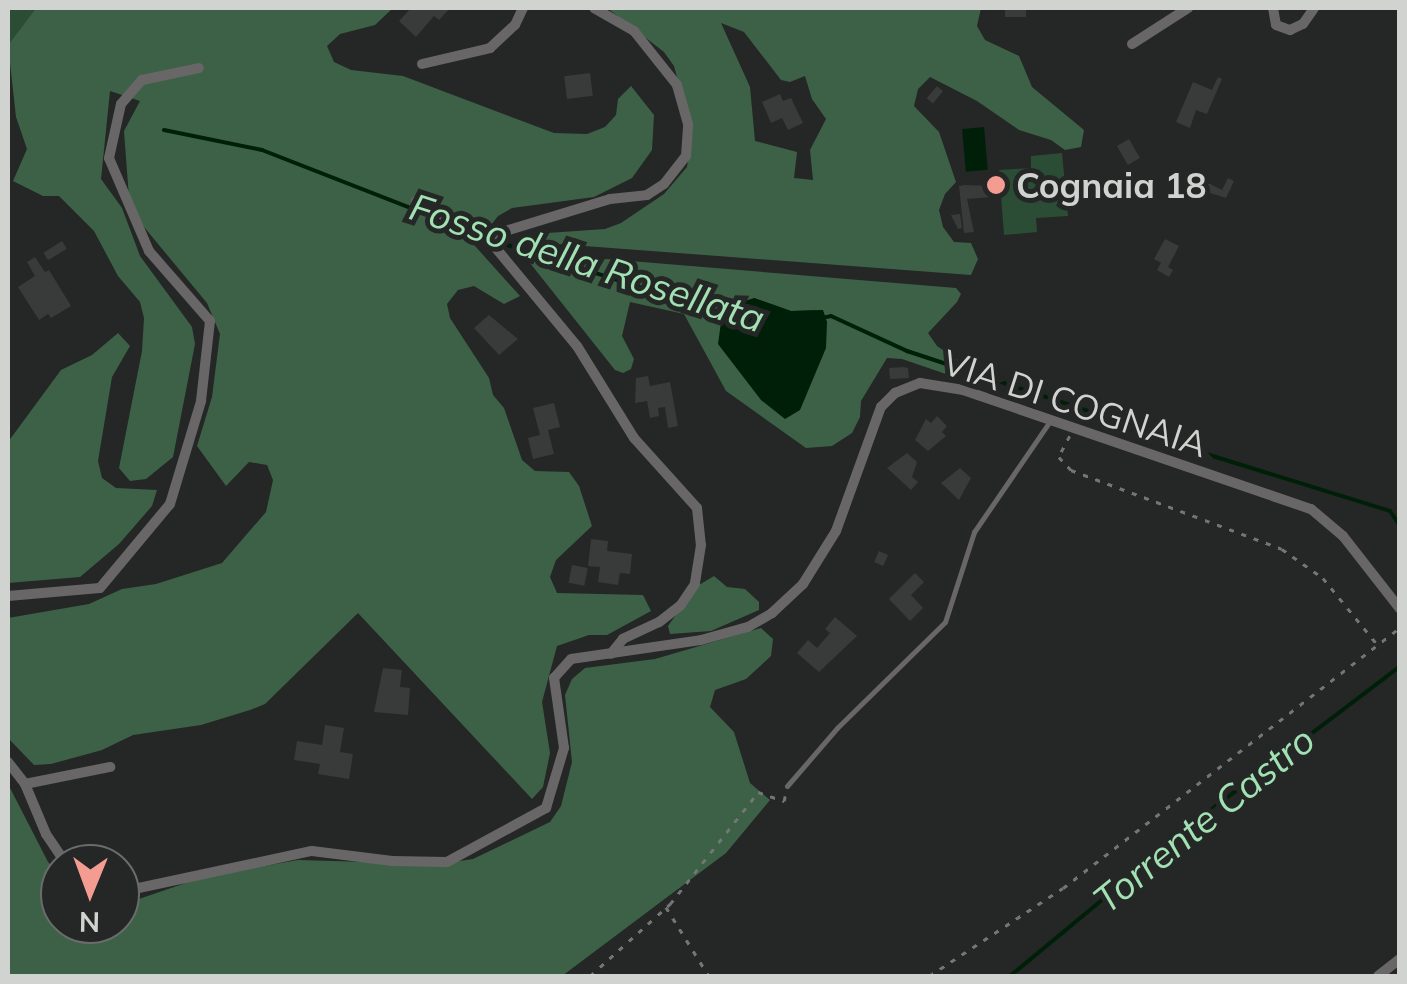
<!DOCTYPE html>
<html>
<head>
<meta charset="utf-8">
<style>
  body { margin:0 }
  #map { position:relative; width:1407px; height:984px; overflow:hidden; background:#242725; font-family:Mulish,sans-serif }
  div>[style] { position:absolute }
  .green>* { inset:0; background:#2b4d35 }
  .forest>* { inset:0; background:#3d6147 }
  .water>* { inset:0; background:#001f09; transform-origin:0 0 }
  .stream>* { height:4px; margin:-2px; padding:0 2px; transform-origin:2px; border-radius:2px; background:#001f09 }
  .building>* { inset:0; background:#383b39; transform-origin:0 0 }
  .path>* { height:2.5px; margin-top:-1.25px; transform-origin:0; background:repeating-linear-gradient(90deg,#737674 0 5px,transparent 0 13px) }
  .lane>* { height:5px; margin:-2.5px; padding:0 2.5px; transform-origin:2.5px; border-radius:2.5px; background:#686666 }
  .street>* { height:10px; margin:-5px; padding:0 5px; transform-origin:5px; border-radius:5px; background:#686666 }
  .dots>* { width:28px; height:28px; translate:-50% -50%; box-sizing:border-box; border:5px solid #242725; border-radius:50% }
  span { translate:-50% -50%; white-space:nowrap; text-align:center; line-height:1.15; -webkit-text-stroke:10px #242725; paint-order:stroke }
  .poi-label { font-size:35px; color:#d1d3d1; font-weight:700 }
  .left { translate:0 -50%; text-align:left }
  .street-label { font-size:35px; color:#d1d3d1 }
  .water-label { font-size:38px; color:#a2e1b3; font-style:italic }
  .frame { position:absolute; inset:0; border:10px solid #d1d3d1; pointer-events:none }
  .north { position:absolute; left:40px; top:844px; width:100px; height:100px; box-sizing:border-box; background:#242725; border:2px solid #696c6a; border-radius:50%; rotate:181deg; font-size:28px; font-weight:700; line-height:40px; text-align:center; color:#d1d3d1 }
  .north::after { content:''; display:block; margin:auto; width:35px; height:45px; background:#f59c92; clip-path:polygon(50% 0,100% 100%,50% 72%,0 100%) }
</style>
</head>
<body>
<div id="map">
  <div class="green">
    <i style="clip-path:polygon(8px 8px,36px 8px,8px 45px)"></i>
    <i style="clip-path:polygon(1062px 153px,1068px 216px,1036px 218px,1037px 232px,1004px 235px,999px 170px,1031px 168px,1031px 156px)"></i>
  </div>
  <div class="forest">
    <i style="clip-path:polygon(36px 8px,393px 8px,375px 25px,340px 34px,327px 46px,334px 62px,351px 70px,403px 76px,554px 133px,587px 134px,605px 127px,616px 115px,618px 99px,631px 86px,654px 115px,652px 150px,632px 178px,594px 197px,512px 208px,498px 216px,475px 246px,520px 296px,504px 304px,474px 286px,458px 290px,447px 304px,450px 318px,489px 378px,493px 395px,504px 408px,522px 460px,535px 471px,569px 472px,579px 486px,592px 526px,556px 560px,550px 577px,557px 593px,643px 595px,651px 611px,607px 635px,589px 635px,557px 646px,542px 702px,550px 753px,543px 787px,532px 799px,358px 613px,265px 704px,250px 710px,201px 725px,133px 735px,102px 750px,51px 764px,34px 765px,8px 738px,8px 618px,89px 604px,122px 589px,156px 584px,222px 563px,266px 512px,273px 480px,267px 465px,249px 462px,226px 486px,197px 446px,212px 397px,220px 334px,207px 303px,144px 227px,129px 198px,124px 131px,140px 101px,110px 91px,101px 179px,122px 208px,140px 256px,192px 327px,195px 344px,173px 457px,146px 479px,130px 481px,119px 468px,142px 351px,144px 318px,140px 302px,118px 276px,94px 231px,59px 196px,43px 196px,13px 181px,27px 149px,16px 117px,8px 45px)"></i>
    <i style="clip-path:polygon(evenodd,607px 8px,981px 8px,977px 26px,985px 40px,1019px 56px,1032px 87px,1084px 130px,1081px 147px,1065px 150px,1051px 140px,1019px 130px,977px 101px,930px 77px,918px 89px,914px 106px,939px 132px,956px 182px,945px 194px,939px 210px,943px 227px,954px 242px,971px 243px,978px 259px,971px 275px,518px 241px,533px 234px,605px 229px,621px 223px,664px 194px,687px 167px,692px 132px,674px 66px,664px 52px,607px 8px,721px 23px,744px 32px,781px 80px,790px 82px,805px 76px,812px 99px,826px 119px,810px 150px,813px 180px,794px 178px,797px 152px,755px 141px,750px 87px,721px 23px)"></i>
    <i style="clip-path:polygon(evenodd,545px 254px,956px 288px,961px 294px,957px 302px,928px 333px,937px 346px,958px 360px,946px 374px,902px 359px,887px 358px,861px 401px,860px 417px,852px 433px,832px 446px,806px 448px,726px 391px,684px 314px,630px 302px,622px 336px,634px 359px,631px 369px,623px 373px,615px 370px,526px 258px,545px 254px,754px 298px,791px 311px,823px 310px,761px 400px,754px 298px)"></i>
    <i style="clip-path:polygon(118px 333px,130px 346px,112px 377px,98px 461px,102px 478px,116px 488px,157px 490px,152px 506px,119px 544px,80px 577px,8px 583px,8px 442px,61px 370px,92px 355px)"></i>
    <i style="clip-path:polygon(714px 576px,727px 587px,745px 589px,759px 602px,759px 610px,711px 631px,670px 634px,668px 626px,673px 619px,699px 585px)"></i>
    <i style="clip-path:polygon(761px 628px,773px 639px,771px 656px,746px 679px,715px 690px,710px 707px,734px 732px,750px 783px,770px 800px,726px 853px,562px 976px,8px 976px,8px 784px,48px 862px,60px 874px,60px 924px,120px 924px,120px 898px,139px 899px,206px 876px,298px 860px,439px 864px,473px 859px,550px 822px,561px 806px,572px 762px,565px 695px,572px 679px,585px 668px,655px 659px)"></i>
  </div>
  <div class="water">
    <i style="left:984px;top:127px;width:43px;height:22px;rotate:85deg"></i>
    <i style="clip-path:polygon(754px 298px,791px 311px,823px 310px,827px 322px,826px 348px,800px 410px,785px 419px,761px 400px,718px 344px,723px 308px)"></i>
  </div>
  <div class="stream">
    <i style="left:164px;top:130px;width:100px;rotate:11.5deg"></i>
    <i style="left:262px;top:150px;width:195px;rotate:21.3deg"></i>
    <i style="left:495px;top:241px;width:240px;rotate:17.7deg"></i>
    <i style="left:821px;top:318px;width:10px;rotate:-11deg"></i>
    <i style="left:831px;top:316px;width:84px;rotate:24.7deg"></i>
    <i style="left:907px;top:351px;width:204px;rotate:18.3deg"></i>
    <i style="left:1101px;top:415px;width:51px;rotate:24.1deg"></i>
    <i style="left:1148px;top:436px;width:253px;rotate:17.2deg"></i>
    <i style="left:1390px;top:511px;width:18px;rotate:56deg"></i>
    <i style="left:1010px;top:976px;width:257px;rotate:-39.6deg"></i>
    <i style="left:1208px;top:812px;width:241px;rotate:-37.2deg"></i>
  </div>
  <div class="building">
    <i style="clip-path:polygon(411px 8px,450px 8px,439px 20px,434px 16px,416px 37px,399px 21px)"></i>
    <i style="left:1005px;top:8px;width:21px;height:9px"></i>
    <i style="left:590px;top:73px;width:23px;height:26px;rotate:83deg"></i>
    <i style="clip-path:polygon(1218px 77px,1222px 79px,1207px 114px,1196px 110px,1190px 128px,1176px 122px,1193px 82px,1212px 90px)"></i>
    <i style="left:937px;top:86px;width:8px;height:16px;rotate:40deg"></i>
    <i style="clip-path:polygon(780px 94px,783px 101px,791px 98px,803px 123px,788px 130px,782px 118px,771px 123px,762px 102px)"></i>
    <i style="left:1129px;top:139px;width:22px;height:14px;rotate:60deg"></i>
    <i style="clip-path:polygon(1228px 178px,1234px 181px,1226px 198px,1204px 191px,1208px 183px,1222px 190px)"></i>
    <i style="left:1196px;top:182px;width:7px;height:17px;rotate:27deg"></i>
    <i style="clip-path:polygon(965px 185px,990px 186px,991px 197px,967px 199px,974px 232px,964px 233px,959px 186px)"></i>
    <i style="clip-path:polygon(960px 214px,962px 228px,958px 229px,951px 215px)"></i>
    <i style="clip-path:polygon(1165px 239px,1179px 246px,1168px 267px,1173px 270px,1169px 277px,1157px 270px,1161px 263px,1154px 259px)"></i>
    <i style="left:62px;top:241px;width:9px;height:22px;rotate:58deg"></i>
    <i style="clip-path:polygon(35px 257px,45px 272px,49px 270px,71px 306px,51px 318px,48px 314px,39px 320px,18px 287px,35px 276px,27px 262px)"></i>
    <i style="clip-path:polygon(489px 315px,518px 339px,499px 355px,474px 328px)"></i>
    <i style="clip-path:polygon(903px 367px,908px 368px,909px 378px,890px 379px,889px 368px)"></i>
    <i style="clip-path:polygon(648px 376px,650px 386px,670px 382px,678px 426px,668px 428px,665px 407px,658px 408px,659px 416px,650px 418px,647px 401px,635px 403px,636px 378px)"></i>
    <i style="clip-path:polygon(554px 403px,560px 427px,548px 430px,554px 454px,533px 459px,528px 438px,540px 435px,533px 408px)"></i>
    <i style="clip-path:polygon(937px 416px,947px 426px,942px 432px,946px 436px,928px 451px,915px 440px,926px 419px,931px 423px)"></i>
    <i style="clip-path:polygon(907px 453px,917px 462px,912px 477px,918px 482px,911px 490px,887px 468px)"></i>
    <i style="clip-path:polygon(960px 468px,971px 478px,959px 500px,941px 483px)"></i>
    <i style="clip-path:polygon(591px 539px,608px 541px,607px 551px,632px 554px,630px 574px,620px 573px,618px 585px,598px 582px,600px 567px,588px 566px)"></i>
    <i style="left:879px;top:551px;width:10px;height:12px;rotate:24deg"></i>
    <i style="left:572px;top:565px;width:16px;height:18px;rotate:11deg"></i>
    <i style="clip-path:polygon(915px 573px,924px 582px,911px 595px,923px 608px,910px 621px,889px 599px)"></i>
    <i style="clip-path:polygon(835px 617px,857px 636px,819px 672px,797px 653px,808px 640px,817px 648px,830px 633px,825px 629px)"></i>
    <i style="clip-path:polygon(383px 668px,402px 670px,400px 687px,410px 688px,408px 715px,374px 712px)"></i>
    <i style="clip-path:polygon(325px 725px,344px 728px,340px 752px,353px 754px,349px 779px,318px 774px,320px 764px,294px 760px,297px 741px,322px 745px)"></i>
  </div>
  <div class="path">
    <i style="left:1070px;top:436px;width:24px;rotate:118deg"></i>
    <i style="left:1059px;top:457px;width:18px;rotate:47deg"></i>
    <i style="left:1071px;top:470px;width:225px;rotate:20.5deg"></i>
    <i style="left:1282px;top:549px;width:50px;rotate:35.3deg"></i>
    <i style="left:1323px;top:578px;width:85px;rotate:50.7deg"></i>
    <i style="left:666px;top:907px;width:81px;rotate:58.1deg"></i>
    <i style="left:590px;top:976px;width:108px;rotate:-42deg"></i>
    <i style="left:670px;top:904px;width:142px;rotate:-51.8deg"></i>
    <i style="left:758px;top:792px;width:28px;rotate:19deg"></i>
    <i style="left:784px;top:801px;width:5px;rotate:-79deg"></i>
    <i style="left:929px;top:976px;width:160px;rotate:-33.3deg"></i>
    <i style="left:1063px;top:888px;width:426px;rotate:-37.7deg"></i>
  </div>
  <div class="lane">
    <i style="left:787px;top:786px;width:77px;rotate:-49.2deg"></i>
    <i style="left:837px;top:728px;width:151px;rotate:-44.5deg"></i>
    <i style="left:945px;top:622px;width:95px;rotate:-72.1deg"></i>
    <i style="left:974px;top:532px;width:135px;rotate:-55.6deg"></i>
  </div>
  <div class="street">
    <i style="left:1273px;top:8px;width:17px;rotate:80deg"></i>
    <i style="left:1276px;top:25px;width:15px;rotate:20deg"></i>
    <i style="left:1290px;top:30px;width:14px;rotate:-25deg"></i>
    <i style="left:1303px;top:24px;width:19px;rotate:-55deg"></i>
    <i style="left:1132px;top:44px;width:67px;rotate:-32.7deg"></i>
    <i style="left:422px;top:64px;width:70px;rotate:-13.2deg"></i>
    <i style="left:490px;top:48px;width:34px;rotate:-43deg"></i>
    <i style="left:515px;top:25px;width:19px;rotate:-65deg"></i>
    <i style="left:416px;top:201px;width:84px;rotate:28.4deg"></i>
    <i style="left:490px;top:241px;width:136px;rotate:50.4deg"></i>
    <i style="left:577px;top:346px;width:108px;rotate:58.2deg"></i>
    <i style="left:634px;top:438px;width:94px;rotate:48deg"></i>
    <i style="left:697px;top:508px;width:37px;rotate:84deg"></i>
    <i style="left:701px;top:545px;width:39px;rotate:99deg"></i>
    <i style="left:695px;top:584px;width:25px;rotate:124deg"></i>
    <i style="left:681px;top:605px;width:28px;rotate:142deg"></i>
    <i style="left:659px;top:622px;width:40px;rotate:155deg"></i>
    <i style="left:623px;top:639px;width:19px;rotate:129deg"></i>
    <i style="left:490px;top:241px;width:15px;rotate:-37deg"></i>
    <i style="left:502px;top:232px;width:113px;rotate:-17deg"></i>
    <i style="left:610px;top:199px;width:37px;rotate:-6deg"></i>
    <i style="left:647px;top:195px;width:20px;rotate:-33deg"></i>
    <i style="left:664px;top:184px;width:36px;rotate:-52deg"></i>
    <i style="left:686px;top:156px;width:32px;rotate:-86deg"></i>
    <i style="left:688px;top:124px;width:41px;rotate:-105.8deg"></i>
    <i style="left:677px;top:85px;width:69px;rotate:-128.5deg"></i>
    <i style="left:634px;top:31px;width:46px;rotate:-150.1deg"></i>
    <i style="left:8px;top:596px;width:92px;rotate:-5deg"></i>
    <i style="left:100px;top:588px;width:109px;rotate:-50.2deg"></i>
    <i style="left:170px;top:504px;width:108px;rotate:-73.2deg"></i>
    <i style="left:201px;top:401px;width:81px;rotate:-83.6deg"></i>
    <i style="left:210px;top:321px;width:93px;rotate:-131.1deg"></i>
    <i style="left:149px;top:251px;width:101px;rotate:-113.3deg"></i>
    <i style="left:109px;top:158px;width:55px;rotate:-77.5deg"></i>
    <i style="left:121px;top:104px;width:32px;rotate:-49deg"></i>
    <i style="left:142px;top:80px;width:58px;rotate:-11.9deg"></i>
    <i style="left:8px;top:762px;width:28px;rotate:52deg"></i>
    <i style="left:25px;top:784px;width:87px;rotate:-11.3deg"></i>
    <i style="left:25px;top:784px;width:54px;rotate:67.2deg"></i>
    <i style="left:46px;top:834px;width:36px;rotate:56deg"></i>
    <i style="left:120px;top:892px;width:196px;rotate:-12.1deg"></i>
    <i style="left:312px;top:851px;width:81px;rotate:7.1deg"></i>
    <i style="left:392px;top:861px;width:55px;rotate:1deg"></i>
    <i style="left:447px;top:862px;width:113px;rotate:-28.6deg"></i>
    <i style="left:546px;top:808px;width:63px;rotate:-73.3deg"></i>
    <i style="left:564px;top:748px;width:71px;rotate:-98.1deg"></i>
    <i style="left:554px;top:678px;width:25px;rotate:-48deg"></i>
    <i style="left:571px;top:659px;width:131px;rotate:-8.3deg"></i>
    <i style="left:701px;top:640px;width:49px;rotate:-15.5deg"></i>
    <i style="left:748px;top:627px;width:28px;rotate:-30deg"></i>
    <i style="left:772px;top:613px;width:42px;rotate:-43.1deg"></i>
    <i style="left:803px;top:584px;width:62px;rotate:-58.1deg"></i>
    <i style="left:836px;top:531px;width:132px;rotate:-70.1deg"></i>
    <i style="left:881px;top:407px;width:20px;rotate:-45deg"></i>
    <i style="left:895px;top:393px;width:27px;rotate:-22deg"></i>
    <i style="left:920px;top:383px;width:44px;rotate:9.2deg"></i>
    <i style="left:963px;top:390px;width:368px;rotate:18.9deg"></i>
    <i style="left:1311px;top:509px;width:42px;rotate:40.2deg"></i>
    <i style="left:1343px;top:536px;width:93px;rotate:52deg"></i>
    <i style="left:1378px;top:976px;width:28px;rotate:-38deg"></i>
  </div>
  <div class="dots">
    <i style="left:996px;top:185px;background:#f59c92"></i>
  </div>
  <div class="poi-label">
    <span class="left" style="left:1016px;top:185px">Cognaia 18</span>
  </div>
  <div class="street-label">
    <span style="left:1075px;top:403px;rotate:18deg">VIA DI COGNAIA</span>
  </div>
  <div class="water-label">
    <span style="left:587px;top:263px;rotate:18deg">Fosso della Rosellata</span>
    <span style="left:1204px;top:820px;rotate:-39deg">Torrente Castro</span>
  </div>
  <div class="frame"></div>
  <div class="north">N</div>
</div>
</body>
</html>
